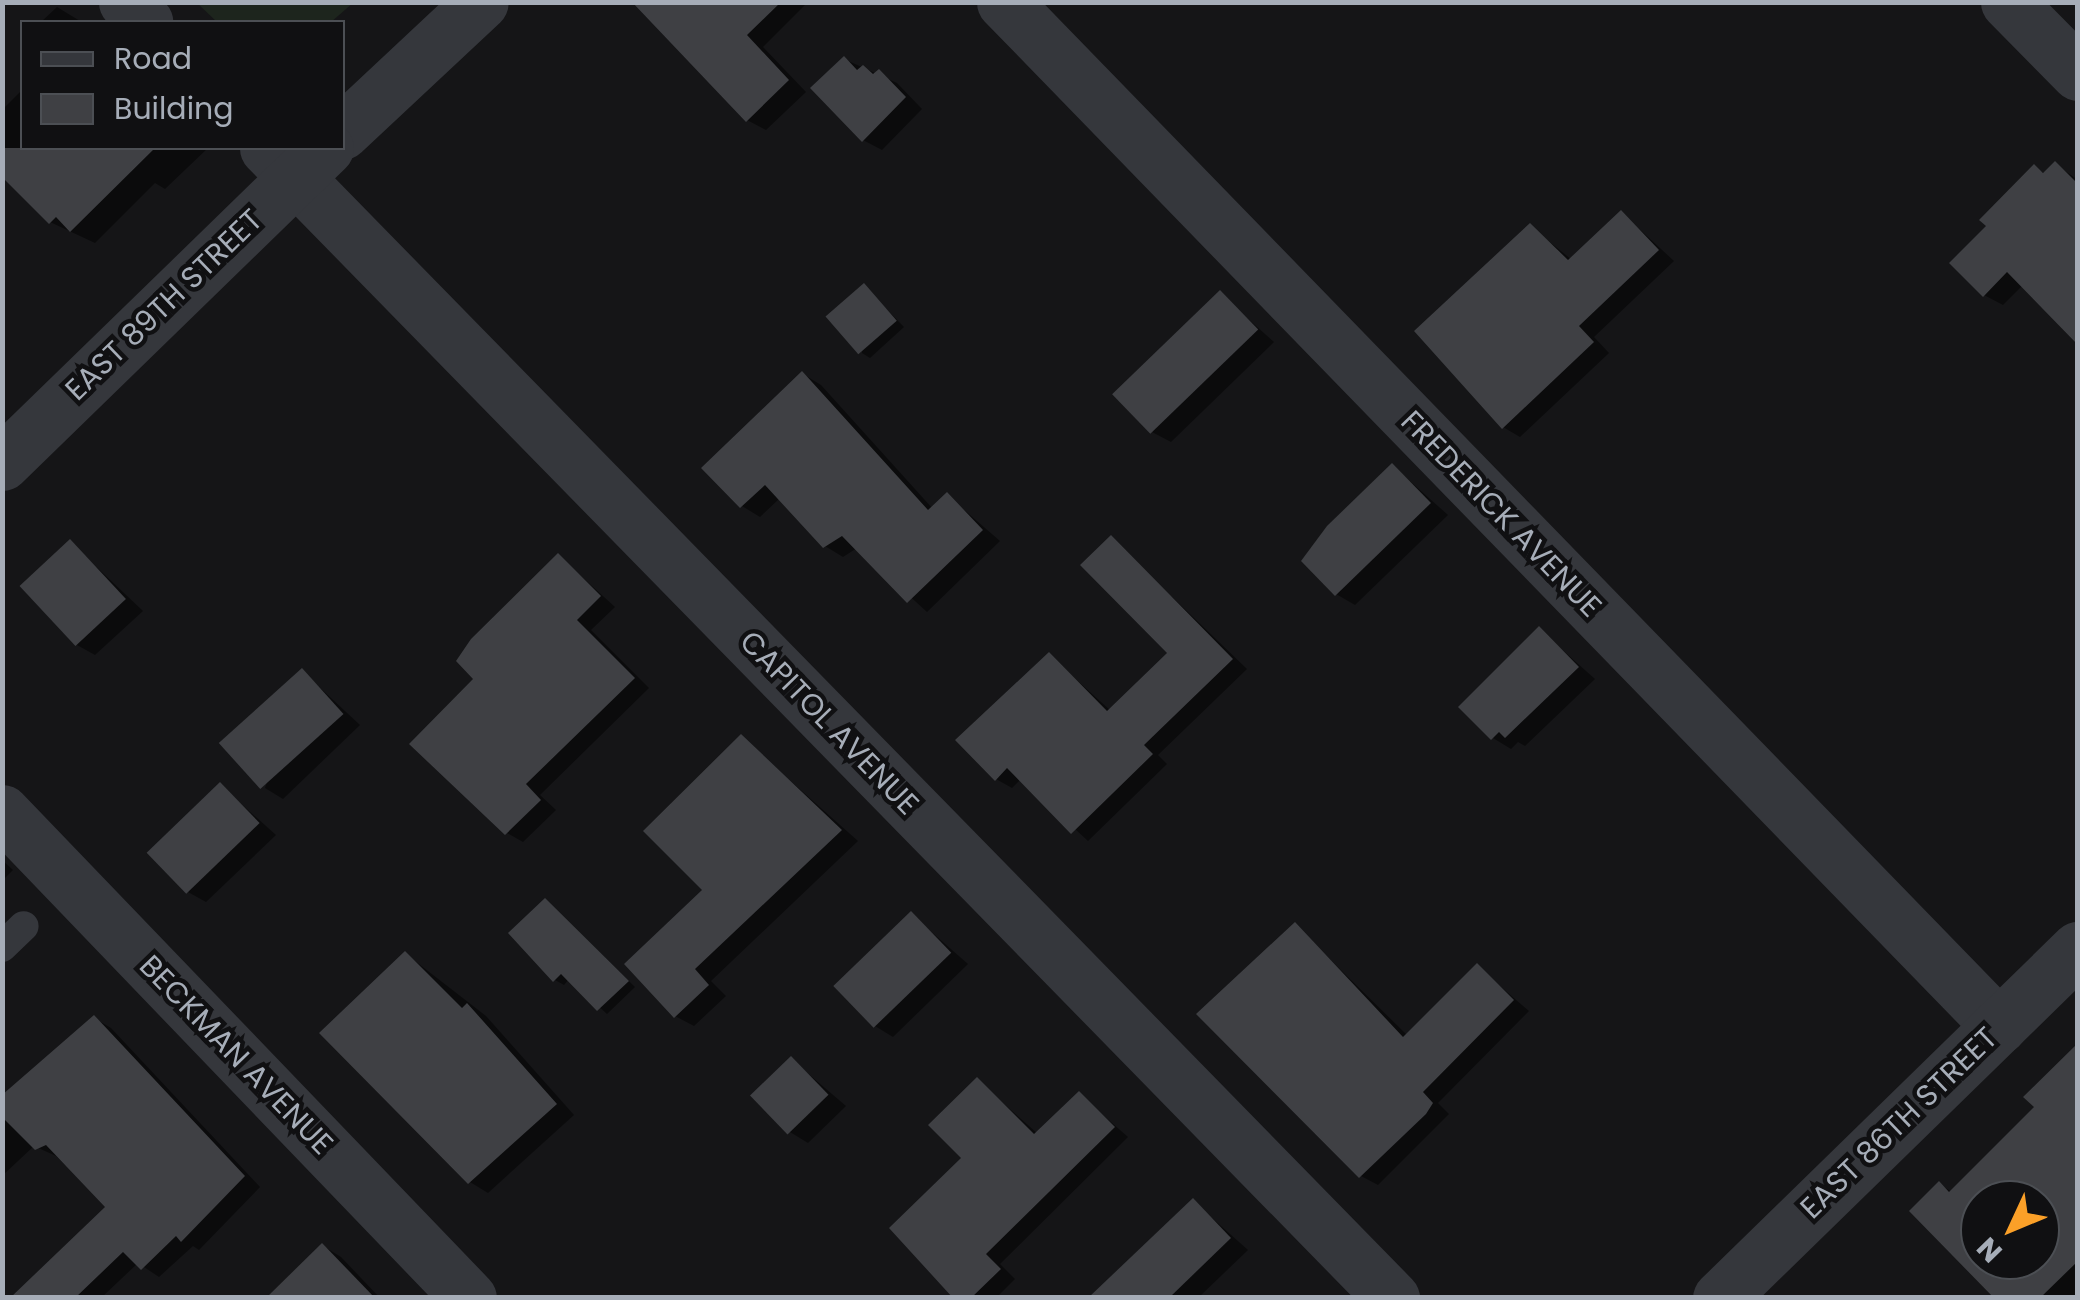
<!DOCTYPE html>
<html>
<head>
<meta charset="utf-8">
<style>
  body { margin:0 }
  #map { position:relative; width:2080px; height:1300px; overflow:hidden; background:#151517; font-family:Poppins,sans-serif }
  div>[style] { position:absolute }
  .green>* { inset:0; background:#1d251d }
  .shadow>* { inset:0; background:#0007 }
  .building>* { inset:0; background:#3f4044; transform-origin:0 0 }
  .service>* { height:30px; margin:-15px; padding:0 15px; transform-origin:15px; border-radius:15px; background:#35373c }
  .minor>* { height:55px; margin:-27.5px; padding:0 27.5px; transform-origin:27.5px; border-radius:27.5px; background:#35373c }
  span { translate:-50% -50%; white-space:nowrap; text-align:center; line-height:1.15; -webkit-text-stroke:9px #101012; paint-order:stroke }
  .street-label { font-size:30px; color:#a6adb8 }
  .frame { position:absolute; inset:0; border:5px solid #a6adb8; pointer-events:none }
  .legend { position:absolute; left:20px; top:20px; width:325px; height:130px; box-sizing:border-box; background:#101012; border:2px solid #4c4f54; margin:0; padding:12px 18px; list-style:none; font-size:30px; color:#a6adb8 }
  .legend li { display:flex; align-items:center; gap:20px; height:50px }
  .legend b { width:50px; border:2px solid #4c4f54 }
  .north { position:absolute; left:1960px; top:1180px; width:100px; height:100px; box-sizing:border-box; background:#101012; border:2px solid #4c4f54; border-radius:50%; rotate:226deg; font-size:28px; font-weight:700; line-height:40px; text-align:center; color:#a6adb8 }
  .north::after { content:''; display:block; margin:auto; width:35px; height:45px; background:#fba028; clip-path:polygon(50% 0,100% 100%,50% 72%,0 100%) }
</style>
</head>
<body>
<div id="map">
  <div class="green">
    <i style="clip-path:polygon(197px 3px,353px 3px,331px 22px,217px 22px)"></i>
  </div>
  <div class="shadow">
    <i style="clip-path:polygon(635px 2px,808px 2px,763px 47px,806px 92px,766px 130px,747px 120px)"></i>
    <i style="clip-path:polygon(57px 7px,80px 21px,82px 22px,41px 22px)"></i>
    <i style="clip-path:polygon(844px 59px,897px 83px,922px 109px,882px 150px,863px 140px)"></i>
    <i style="clip-path:polygon(22px 90px,22px 148px,208px 148px,165px 189px,155px 183px,95px 243px,50px 222px,2px 169px,2px 110px)"></i>
    <i style="clip-path:polygon(2055px 164px,2078px 180px,2078px 341px,2023px 285px,2003px 305px,1984px 295px,1989px 226px,2035px 168px,2046px 174px)"></i>
    <i style="clip-path:polygon(1622px 213px,1674px 261px,1594px 337px,1609px 353px,1520px 437px,1503px 427px,1530px 226px,1572px 260px)"></i>
    <i style="clip-path:polygon(864px 286px,904px 327px,870px 358px,862px 353px)"></i>
    <i style="clip-path:polygon(1220px 294px,1274px 342px,1171px 442px,1152px 432px)"></i>
    <i style="clip-path:polygon(803px 374px,821px 385px,933px 509px,947px 495px,1000px 541px,927px 612px,857px 548px,843px 557px,825px 546px,780px 498px,760px 517px,742px 506px)"></i>
    <i style="clip-path:polygon(1393px 466px,1448px 515px,1355px 605px,1336px 594px)"></i>
    <i style="clip-path:polygon(1111px 538px,1247px 669px,1158px 755px,1167px 764px,1088px 841px,1021px 779px,1012px 788px,996px 779px,1049px 655px,1111px 711px,1171px 653px)"></i>
    <i style="clip-path:polygon(70px 542px,143px 611px,95px 655px,77px 645px)"></i>
    <i style="clip-path:polygon(559px 556px,615px 607px,591px 630px,649px 688px,540px 795px,556px 810px,523px 842px,507px 833px,477px 679px)"></i>
    <i style="clip-path:polygon(1540px 630px,1595px 679px,1525px 746px,1518px 742px,1511px 749px,1493px 738px)"></i>
    <i style="clip-path:polygon(302px 671px,360px 725px,283px 799px,265px 788px)"></i>
    <i style="clip-path:polygon(741px 737px,858px 841px,711px 981px,726px 996px,694px 1026px,675px 1016px)"></i>
    <i style="clip-path:polygon(220px 785px,276px 835px,206px 902px,188px 892px)"></i>
    <i style="clip-path:polygon(2px 860px,13px 870px,2px 881px)"></i>
    <i style="clip-path:polygon(545px 901px,635px 987px,607px 1014px,569px 979px,564px 985px,555px 980px)"></i>
    <i style="clip-path:polygon(912px 915px,968px 964px,893px 1037px,875px 1026px)"></i>
    <i style="clip-path:polygon(1295px 925px,1408px 1036px,1478px 967px,1529px 1011px,1438px 1103px,1449px 1114px,1378px 1185px,1361px 1176px)"></i>
    <i style="clip-path:polygon(406px 954px,486px 1016px,574px 1115px,488px 1193px,470px 1182px)"></i>
    <i style="clip-path:polygon(94px 1018px,111px 1028px,260px 1187px,199px 1250px,193px 1246px,159px 1277px,138px 1263px,101px 1298px,13px 1298px,109px 1207px,56px 1156px,34px 1146px,2px 1176px,2px 1096px)"></i>
    <i style="clip-path:polygon(791px 1059px,846px 1106px,808px 1143px,790px 1132px)"></i>
    <i style="clip-path:polygon(evenodd,2078px 1071px,2078px 1298px,1997px 1298px,1939px 1184px,1952px 1192px,2078px 1071px,1980px 1200px,2040px 1200px,2040px 1260px,1980px 1260px,1980px 1200px)"></i>
    <i style="clip-path:polygon(977px 1080px,1038px 1134px,1079px 1094px,1128px 1137px,1000px 1264px,1015px 1279px,996px 1298px,957px 1298px,965px 1158px)"></i>
    <i style="clip-path:polygon(1193px 1201px,1248px 1250px,1198px 1298px,1116px 1298px)"></i>
    <i style="clip-path:polygon(323px 1246px,341px 1257px,380px 1298px,270px 1298px)"></i>
  </div>
  <div class="building">
    <i style="clip-path:polygon(632px 2px,781px 2px,747px 35px,789px 80px,746px 122px)"></i>
    <i style="clip-path:polygon(844px 56px,857px 70px,863px 65px,873px 74px,879px 69px,906px 97px,862px 142px,810px 88px)"></i>
    <i style="clip-path:polygon(2px 148px,155px 148px,70px 232px,56px 217px,49px 224px,2px 177px)"></i>
    <i style="clip-path:polygon(2055px 161px,2078px 184px,2078px 345px,2007px 272px,1983px 297px,1949px 263px,1986px 226px,1979px 220px,2034px 164px,2043px 173px)"></i>
    <i style="clip-path:polygon(1621px 210px,1659px 250px,1579px 326px,1594px 342px,1502px 429px,1414px 331px,1530px 223px,1568px 260px)"></i>
    <i style="left:864px;top:283px;width:50px;height:51px;rotate:49deg"></i>
    <i style="left:1220px;top:290px;width:55px;height:150px;rotate:46deg"></i>
    <i style="clip-path:polygon(802px 371px,928px 510px,947px 492px,983px 530px,907px 603px,842px 536px,823px 548px,765px 485px,740px 508px,701px 468px)"></i>
    <i style="clip-path:polygon(1392px 463px,1431px 503px,1335px 596px,1301px 561px,1327px 526px)"></i>
    <i style="clip-path:polygon(1111px 535px,1233px 659px,1144px 745px,1153px 754px,1071px 834px,1007px 768px,995px 781px,955px 740px,1049px 652px,1107px 711px,1167px 653px,1080px 565px)"></i>
    <i style="left:70px;top:539px;width:82px;height:69px;rotate:47deg"></i>
    <i style="clip-path:polygon(558px 553px,601px 596px,577px 620px,635px 678px,526px 784px,541px 800px,505px 835px,409px 744px,473px 679px,456px 661px,471px 639px)"></i>
    <i style="clip-path:polygon(1539px 626px,1579px 667px,1505px 738px,1499px 732px,1491px 740px,1458px 707px)"></i>
    <i style="left:302px;top:668px;width:62px;height:112px;rotate:48deg"></i>
    <i style="clip-path:polygon(741px 734px,842px 830px,695px 969px,709px 985px,674px 1018px,624px 964px,702px 890px,643px 831px)"></i>
    <i style="left:220px;top:782px;width:57px;height:102px;rotate:46deg"></i>
    <i style="clip-path:polygon(545px 898px,629px 981px,597px 1011px,561px 974px,553px 982px,508px 933px)"></i>
    <i style="left:911px;top:911px;width:58px;height:108px;rotate:46deg"></i>
    <i style="clip-path:polygon(1295px 922px,1403px 1037px,1477px 963px,1514px 1000px,1423px 1092px,1433px 1103px,1426px 1114px,1359px 1178px,1196px 1014px)"></i>
    <i style="clip-path:polygon(405px 951px,462px 1008px,467px 1003px,557px 1104px,468px 1184px,319px 1033px)"></i>
    <i style="clip-path:polygon(94px 1015px,245px 1176px,181px 1242px,176px 1236px,141px 1270px,123px 1252px,75px 1298px,10px 1298px,105px 1207px,46px 1145px,35px 1150px,2px 1117px,2px 1095px)"></i>
    <i style="clip-path:polygon(evenodd,2078px 1043px,2078px 1261px,2040px 1298px,1994px 1298px,1909px 1211px,1939px 1181px,1949px 1192px,2034px 1107px,2023px 1097px,2078px 1043px,1980px 1200px,2040px 1200px,2040px 1260px,1980px 1260px,1980px 1200px)"></i>
    <i style="left:791px;top:1056px;width:54px;height:57px;rotate:46deg"></i>
    <i style="clip-path:polygon(977px 1077px,1034px 1134px,1079px 1091px,1115px 1127px,986px 1254px,1001px 1269px,971px 1298px,953px 1298px,889px 1228px,961px 1158px,928px 1125px)"></i>
    <i style="clip-path:polygon(1193px 1198px,1231px 1238px,1169px 1298px,1088px 1298px)"></i>
    <i style="clip-path:polygon(322px 1243px,375px 1298px,266px 1298px)"></i>
  </div>
  <div class="service">
    <i style="left:2px;top:947px;width:30px;rotate:-44deg"></i>
  </div>
  <div class="minor">
    <i style="left:126px;top:2px;width:28px;rotate:46deg"></i>
    <i style="left:1004px;top:2px;width:1428px;rotate:45.82deg"></i>
    <i style="left:2008px;top:2px;width:100px;rotate:45.4deg"></i>
    <i style="left:342px;top:132px;width:190px;rotate:-43.1deg"></i>
    <i style="left:267px;top:148px;width:1609px;rotate:45.63deg"></i>
    <i style="left:2px;top:463px;width:452px;rotate:-44.2deg"></i>
    <i style="left:2px;top:812px;width:674px;rotate:46.14deg"></i>
    <i style="left:1720px;top:1298px;width:500px;rotate:-44.3deg"></i>
  </div>
  <div class="street-label">
    <span style="left:164px;top:305px;rotate:-44deg">EAST 89TH STREET</span>
    <span style="left:1501px;top:514px;rotate:46deg">FREDERICK AVENUE</span>
    <span style="left:829px;top:723px;rotate:46deg">CAPITOL AVENUE</span>
    <span style="left:236px;top:1055px;rotate:46deg">BECKMAN AVENUE</span>
    <span style="left:1899px;top:1123px;rotate:-44deg">EAST 86TH STREET</span>
  </div>
  <div class="frame"></div>
  <ul class="legend">
  <li><b style="height:12px;background:#35373c"></b>Road</li>
  <li><b style="height:28px;background:#3f4044"></b>Building</li>
  </ul>
  <div class="north">N</div>
</div>
</body>
</html>
